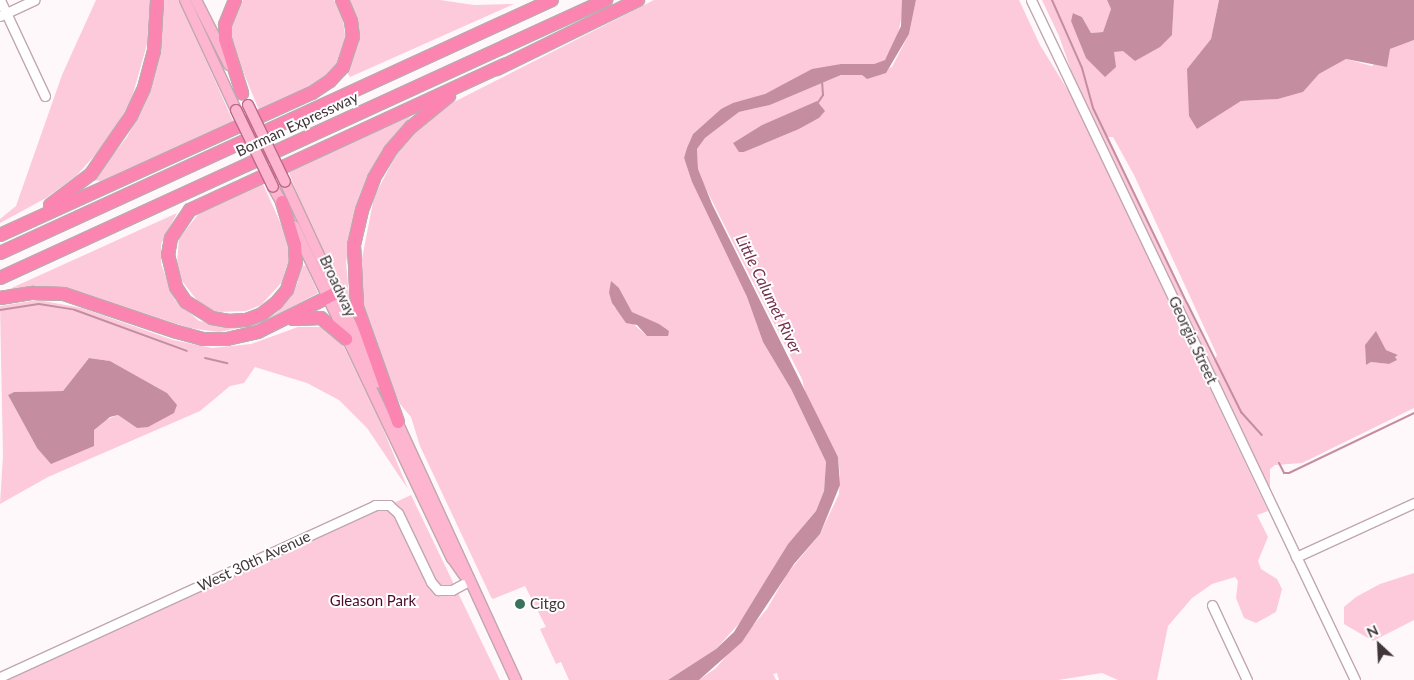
<!DOCTYPE html>
<html>
<head>
<meta charset="utf-8">
<style>
  body { margin:0 }
  #map { position:relative; width:1414px; height:680px; overflow:hidden; background:#fef8fa; font-family:Lato,sans-serif }
  div>[style] { position:absolute }
  .green>* { inset:0; background:#fccada }
  .water>* { inset:0; background:#c48ea0 }
  .stream>* { height:2px; margin:-1px; padding:0 1px; transform-origin:1px; border-radius:1px; background:#c48ea0 }
  .roads { filter:drop-shadow(1px 0 #c1a7af) drop-shadow(-1px 0 #c1a7af) drop-shadow(0 1px #c1a7af) drop-shadow(0 -1px #c1a7af) }
  .minor>* { height:9px; margin:-4.5px; padding:0 4.5px; transform-origin:4.5px; border-radius:4.5px; background:#fff }
  .major>* { height:10px; margin:-5px; padding:0 5px; transform-origin:5px; border-radius:5px; background:#fdb5d0 }
  .highway>* { height:12px; margin:-6px; padding:0 6px; transform-origin:6px; border-radius:6px; background:#fc84b1 }
  .bridges { filter:drop-shadow(1px 0 #bb6987) drop-shadow(-1px 0 #bb6987) drop-shadow(0 1px #bb6987) drop-shadow(0 -1px #bb6987) }
  .major-bridge>* { height:10px; margin:-5px; padding:0 5px; transform-origin:5px; border-radius:5px; background:#fdb5d0 }
  .dots>* { width:14px; height:14px; translate:-50% -50%; box-sizing:border-box; border:2px solid #fff; border-radius:50% }
  span { translate:-50% -50%; white-space:nowrap; text-align:center; line-height:1.15; -webkit-text-stroke:4px #fff; paint-order:stroke }
  .street-label { font-size:15px; color:#413639 }
  .park-label { font-size:15px; color:#4c0a2a }
  .poi-label { font-size:15px; color:#413639 }
  .left { translate:0 -50%; text-align:left }
  .water-label { font-size:16px; color:#74314c; font-style:italic }
  .north { position:absolute; left:1354px; top:620px; width:50px; height:50px; -webkit-text-stroke:4px #fff; paint-order:stroke; rotate:335deg; font-size:14px; font-weight:700; line-height:20px; text-align:center; color:#413639 }
  .north::after { content:''; display:block; margin:auto; width:18px; height:22px; background:#413639; clip-path:polygon(50% 0,100% 100%,50% 72%,0 100%) }
</style>
</head>
<body>
<div id="map">
  <div class="green">
    <i style="clip-path:polygon(96px 0,150px 0,147px 44px,131px 101px,105px 144px,76px 176px,46px 198px,0 223px,0 219px,16px 206px,62px 75px)"></i>
    <i style="clip-path:polygon(163px 0,179px 0,233px 121px,101px 181px,92px 180px,127px 137px,144px 105px,160px 53px)"></i>
    <i style="clip-path:polygon(243px 0,334px 0,343px 19px,345px 35px,344px 47px,335px 68px,314px 85px,259px 110px,230px 40px,232px 28px,229px 24px)"></i>
    <i style="clip-path:polygon(350px 0,440px 0,474px 5px,514px 4px,350px 77px,347px 72px,357px 46px,358px 31px)"></i>
    <i style="clip-path:polygon(evenodd,654px 0,902px 0,903px 11px,896px 42px,885px 60px,874px 64px,841px 64px,805px 74px,765px 94px,721px 109px,693px 134px,684px 158px,692px 182px,747px 297px,763px 342px,791px 389px,826px 462px,824px 491px,816px 511px,788px 544px,744px 618px,716px 649px,668px 680px,569px 680px,561px 662px,556px 664px,540px 629px,546px 627px,525px 586px,493px 599px,491px 597px,420px 446px,411px 417px,400px 404px,371px 339px,364px 314px,360px 269px,374px 197px,395px 157px,417px 131px,452px 103px,654px 0,611px 286px,619px 288px,632px 312px,669px 331px,647px 336px,614px 307px,609px 293px,611px 286px)"></i>
    <i style="clip-path:polygon(evenodd,916px 0,1019px 0,1040px 45px,1072px 97px,1268px 511px,1257px 515px,1268px 537px,1258px 561px,1261px 569px,1277px 579px,1282px 589px,1276px 612px,1256px 623px,1244px 618px,1236px 598px,1238px 581px,1235px 577px,1212px 584px,1192px 598px,1168px 626px,1157px 680px,1118px 680px,1102px 673px,1058px 680px,779px 680px,777px 673px,773px 674px,776px 680px,699px 680px,716px 668px,767px 609px,787px 574px,820px 534px,839px 494px,840px 475px,838px 457px,807px 400px,802px 379px,704px 185px,698px 169px,697px 149px,705px 138px,739px 112px,770px 105px,841px 75px,862px 75px,866px 78px,892px 67px,909px 34px,916px 0,817px 101px,822px 107px,819px 118px,799px 129px,744px 152px,733px 143px,762px 125px,817px 101px)"></i>
    <i style="clip-path:polygon(evenodd,1042px 0,1107px 0,1111px 9px,1103px 32px,1091px 33px,1082px 17px,1074px 13px,1071px 21px,1114px 52px,1172px 35px,1174px 0,1219px 0,1211px 39px,1187px 69px,1197px 129px,1241px 101px,1278px 99px,1303px 92px,1319px 74px,1346px 59px,1372px 66px,1390px 49px,1414px 40px,1414px 408px,1302px 463px,1275px 465px,1270px 469px,1270px 492px,1079px 93px,1059px 36px,1042px 0,1108px 137px,1113px 137px,1134px 175px,1217px 355px,1214px 361px,1108px 137px,1042px 0,1376px 332px,1386px 350px,1398px 355px,1395px 357px,1396px 360px,1389px 364px,1371px 362px,1366px 365px,1365px 345px,1376px 332px)"></i>
    <i style="clip-path:polygon(411px 116px,369px 172px,356px 206px,346px 262px,350px 308px,306px 217px,288px 170px)"></i>
    <i style="clip-path:polygon(262px 182px,289px 242px,289px 264px,292px 265px,287px 265px,282px 282px,261px 305px,246px 311px,217px 312px,200px 304px,182px 281px,177px 264px,179px 238px,201px 211px)"></i>
    <i style="clip-path:polygon(177px 213px,161px 244px,161px 264px,175px 300px,199px 321px,237px 328px,265px 320px,276px 313px,290px 298px,298px 282px,299px 265px,306px 266px,318px 293px,260px 324px,219px 332px,189px 328px,68px 288px,5px 291px)"></i>
    <i style="clip-path:polygon(evenodd,38px 300px,82px 308px,173px 340px,212px 348px,251px 344px,298px 327px,324px 327px,344px 347px,379px 419px,408px 489px,367px 428px,339px 400px,307px 383px,255px 367px,244px 383px,230px 386px,200px 411px,48px 477px,0 504px,3px 456px,0 306px,38px 300px,89px 358px,110px 361px,167px 393px,137px 428px,118px 415px,100px 422px,93px 430px,37px 448px,8px 395px,14px 392px,63px 391px,89px 358px)"></i>
    <i style="clip-path:polygon(411px 495px,500px 680px,8px 680px)"></i>
    <i style="clip-path:polygon(1414px 573px,1414px 620px,1373px 641px,1344px 624px,1344px 607px,1356px 597px,1380px 584px)"></i>
  </div>
  <div class="water">
    <i style="clip-path:polygon(902px 0,916px 0,909px 34px,886px 73px,867px 79px,862px 75px,841px 75px,770px 105px,739px 112px,705px 138px,697px 149px,698px 169px,712px 204px,838px 457px,840px 485px,820px 534px,794px 564px,742px 642px,699px 680px,668px 680px,716px 649px,734px 632px,788px 544px,816px 511px,824px 491px,826px 462px,791px 389px,763px 342px,747px 297px,692px 182px,684px 158px,687px 148px,693px 134px,721px 109px,733px 103px,765px 94px,812px 69px,841px 64px,874px 64px,885px 60px,901px 26px)"></i>
    <i style="clip-path:polygon(1107px 0,1174px 0,1172px 35px,1160px 47px,1135px 61px,1123px 51px,1114px 52px,1116px 67px,1105px 77px,1086px 58px,1071px 21px,1073px 13px,1082px 17px,1091px 33px,1103px 32px,1111px 9px)"></i>
    <i style="clip-path:polygon(1219px 0,1414px 0,1414px 40px,1390px 49px,1387px 67px,1346px 59px,1319px 74px,1303px 92px,1278px 99px,1241px 101px,1197px 129px,1189px 116px,1187px 69px,1211px 39px)"></i>
    <i style="clip-path:polygon(817px 101px,825px 111px,819px 118px,799px 129px,744px 152px,739px 152px,733px 143px,762px 125px)"></i>
    <i style="clip-path:polygon(611px 281px,619px 288px,632px 312px,659px 324px,669px 331px,668px 336px,647px 336px,637px 325px,626px 323px,612px 303px,609px 293px)"></i>
    <i style="clip-path:polygon(1376px 331px,1386px 350px,1398px 355px,1395px 357px,1397px 360px,1389px 364px,1371px 362px,1366px 365px,1365px 345px)"></i>
    <i style="clip-path:polygon(89px 358px,110px 361px,167px 393px,177px 405px,174px 413px,148px 427px,137px 428px,118px 415px,110px 417px,94px 430px,94px 446px,51px 464px,37px 448px,8px 395px,14px 392px,63px 391px)"></i>
  </div>
  <div class="stream">
    <i style="left:1052px;top:0;width:74px;rotate:66.2deg"></i>
    <i style="left:1082px;top:68px;width:41px;rotate:74.6deg"></i>
    <i style="left:1093px;top:108px;width:216px;rotate:64.3deg"></i>
    <i style="left:1187px;top:303px;width:122px;rotate:63.6deg"></i>
    <i style="left:1241px;top:412px;width:31px;rotate:48deg"></i>
    <i style="left:817px;top:104px;width:11px;rotate:-56deg"></i>
    <i style="left:823px;top:95px;width:16px;rotate:-94deg"></i>
    <i style="left:0;top:310px;width:39px;rotate:-9deg"></i>
    <i style="left:39px;top:304px;width:36px;rotate:9deg"></i>
    <i style="left:75px;top:310px;width:119px;rotate:20.1deg"></i>
    <i style="left:205px;top:358px;width:23px;rotate:13deg"></i>
    <i style="left:1279px;top:463px;width:11px;rotate:63deg"></i>
    <i style="left:1284px;top:473px;width:5px"></i>
    <i style="left:1289px;top:473px;width:139px;rotate:-25.6deg"></i>
  </div>
  <div class="roads">
    <div class="minor">
      <i style="left:0;top:0;width:106px;rotate:64.9deg"></i>
      <i style="left:1031px;top:0;width:753px;rotate:64.52deg"></i>
      <i style="left:0;top:16px;width:38px;rotate:-25deg"></i>
      <i style="left:1296px;top:557px;width:130px;rotate:-24.6deg"></i>
      <i style="left:1212px;top:605px;width:83px;rotate:65deg"></i>
      <i style="left:0;top:677px;width:413px;rotate:-24.6deg"></i>
      <i style="left:375px;top:505px;width:14px"></i>
      <i style="left:389px;top:505px;width:12px;rotate:42deg"></i>
      <i style="left:398px;top:513px;width:76px;rotate:64.4deg"></i>
      <i style="left:431px;top:582px;width:11px;rotate:49deg"></i>
      <i style="left:438px;top:590px;width:14px"></i>
      <i style="left:452px;top:590px;width:19px;rotate:-28deg"></i>
    </div>
    <div class="major">
      <i style="left:185px;top:0;width:121px;rotate:65.1deg"></i>
      <i style="left:196px;top:0;width:73px;rotate:63.1deg"></i>
      <i style="left:285px;top:182px;width:221px;rotate:65.1deg"></i>
      <i style="left:273px;top:187px;width:25px;rotate:61deg"></i>
      <i style="left:294px;top:226px;width:368px;rotate:64.6deg"></i>
      <i style="left:452px;top:558px;width:21px;rotate:55deg"></i>
      <i style="left:394px;top:415px;width:292px;rotate:65.3deg"></i>
    </div>
    <div class="highway">
      <i style="left:235px;top:0;width:27px;rotate:112deg"></i>
      <i style="left:225px;top:25px;width:14px;rotate:90deg"></i>
      <i style="left:225px;top:39px;width:57px;rotate:72.5deg"></i>
      <i style="left:497px;top:69px;width:157px;rotate:-26.1deg"></i>
      <i style="left:282px;top:202px;width:45px;rotate:73.2deg"></i>
      <i style="left:295px;top:245px;width:17px;rotate:87deg"></i>
      <i style="left:296px;top:262px;width:29px;rotate:108deg"></i>
      <i style="left:287px;top:290px;width:17px;rotate:130deg"></i>
      <i style="left:276px;top:303px;width:18px;rotate:142deg"></i>
      <i style="left:262px;top:314px;width:17px;rotate:159deg"></i>
      <i style="left:246px;top:320px;width:17px;rotate:177deg"></i>
      <i style="left:229px;top:321px;width:17px;rotate:-170deg"></i>
      <i style="left:212px;top:318px;width:31px;rotate:-148deg"></i>
      <i style="left:186px;top:302px;width:18px;rotate:-124deg"></i>
      <i style="left:176px;top:287px;width:33px;rotate:-104deg"></i>
      <i style="left:168px;top:255px;width:17px;rotate:-80deg"></i>
      <i style="left:171px;top:238px;width:34px;rotate:-56deg"></i>
      <i style="left:190px;top:210px;width:346px;rotate:-24.8deg"></i>
      <i style="left:50px;top:205px;width:51px;rotate:-37.1deg"></i>
      <i style="left:91px;top:174px;width:70px;rotate:-55.4deg"></i>
      <i style="left:131px;top:116px;width:31px;rotate:-65deg"></i>
      <i style="left:144px;top:88px;width:38px;rotate:-75deg"></i>
      <i style="left:154px;top:51px;width:51px;rotate:-86.6deg"></i>
      <i style="left:0;top:235px;width:343px;rotate:-24.5deg"></i>
      <i style="left:312px;top:93px;width:22px;rotate:-34deg"></i>
      <i style="left:330px;top:81px;width:19px;rotate:-47deg"></i>
      <i style="left:343px;top:67px;width:32px;rotate:-72deg"></i>
      <i style="left:353px;top:37px;width:16px;rotate:-97deg"></i>
      <i style="left:351px;top:21px;width:23px;rotate:-113deg"></i>
      <i style="left:0;top:253px;width:607px;rotate:-24.62deg"></i>
      <i style="left:0;top:278px;width:667px;rotate:-24.64deg"></i>
      <i style="left:0;top:298px;width:33px;rotate:-9deg"></i>
      <i style="left:33px;top:293px;width:31px;rotate:2deg"></i>
      <i style="left:64px;top:294px;width:119px;rotate:18.6deg"></i>
      <i style="left:177px;top:332px;width:27px;rotate:15deg"></i>
      <i style="left:203px;top:339px;width:24px"></i>
      <i style="left:227px;top:339px;width:32px;rotate:-13deg"></i>
      <i style="left:258px;top:332px;width:87px;rotate:-26.6deg"></i>
      <i style="left:293px;top:319px;width:28px;rotate:-2deg"></i>
      <i style="left:321px;top:318px;width:33px;rotate:40deg"></i>
      <i style="left:398px;top:422px;width:122px;rotate:-109.6deg"></i>
      <i style="left:357px;top:307px;width:62px;rotate:-92.8deg"></i>
      <i style="left:354px;top:245px;width:36px;rotate:-77deg"></i>
      <i style="left:362px;top:210px;width:34px;rotate:-69deg"></i>
      <i style="left:374px;top:178px;width:31px;rotate:-59deg"></i>
      <i style="left:390px;top:151px;width:32px;rotate:-49deg"></i>
      <i style="left:411px;top:127px;width:49px;rotate:-39.2deg"></i>
    </div>
  </div>
  <div class="bridges">
    <div class="major-bridge">
      <i style="left:248px;top:105px;width:85px;rotate:64.3deg"></i>
      <i style="left:236px;top:110px;width:85px;rotate:64.3deg"></i>
    </div>
  </div>
  <div class="dots">
    <i style="left:520px;top:604px;background:#39735c"></i>
  </div>
  <div class="street-label">
    <span style="left:297px;top:124px;rotate:-25deg">Borman Expressway</span>
    <span style="left:338px;top:286px;rotate:65deg">Broadway</span>
    <span style="left:1193px;top:340px;rotate:65deg">Georgia Street</span>
    <span style="left:254px;top:561px;rotate:-25deg">West 30th Avenue</span>
  </div>
  <div class="park-label">
    <span style="left:373px;top:601px">Gleason Park</span>
  </div>
  <div class="poi-label">
    <span class="left" style="left:530px;top:604px">Citgo</span>
  </div>
  <div class="water-label">
    <span style="left:769px;top:294px;rotate:64deg">Little Calumet River</span>
  </div>
  <div class="north">N</div>
</div>
</body>
</html>
